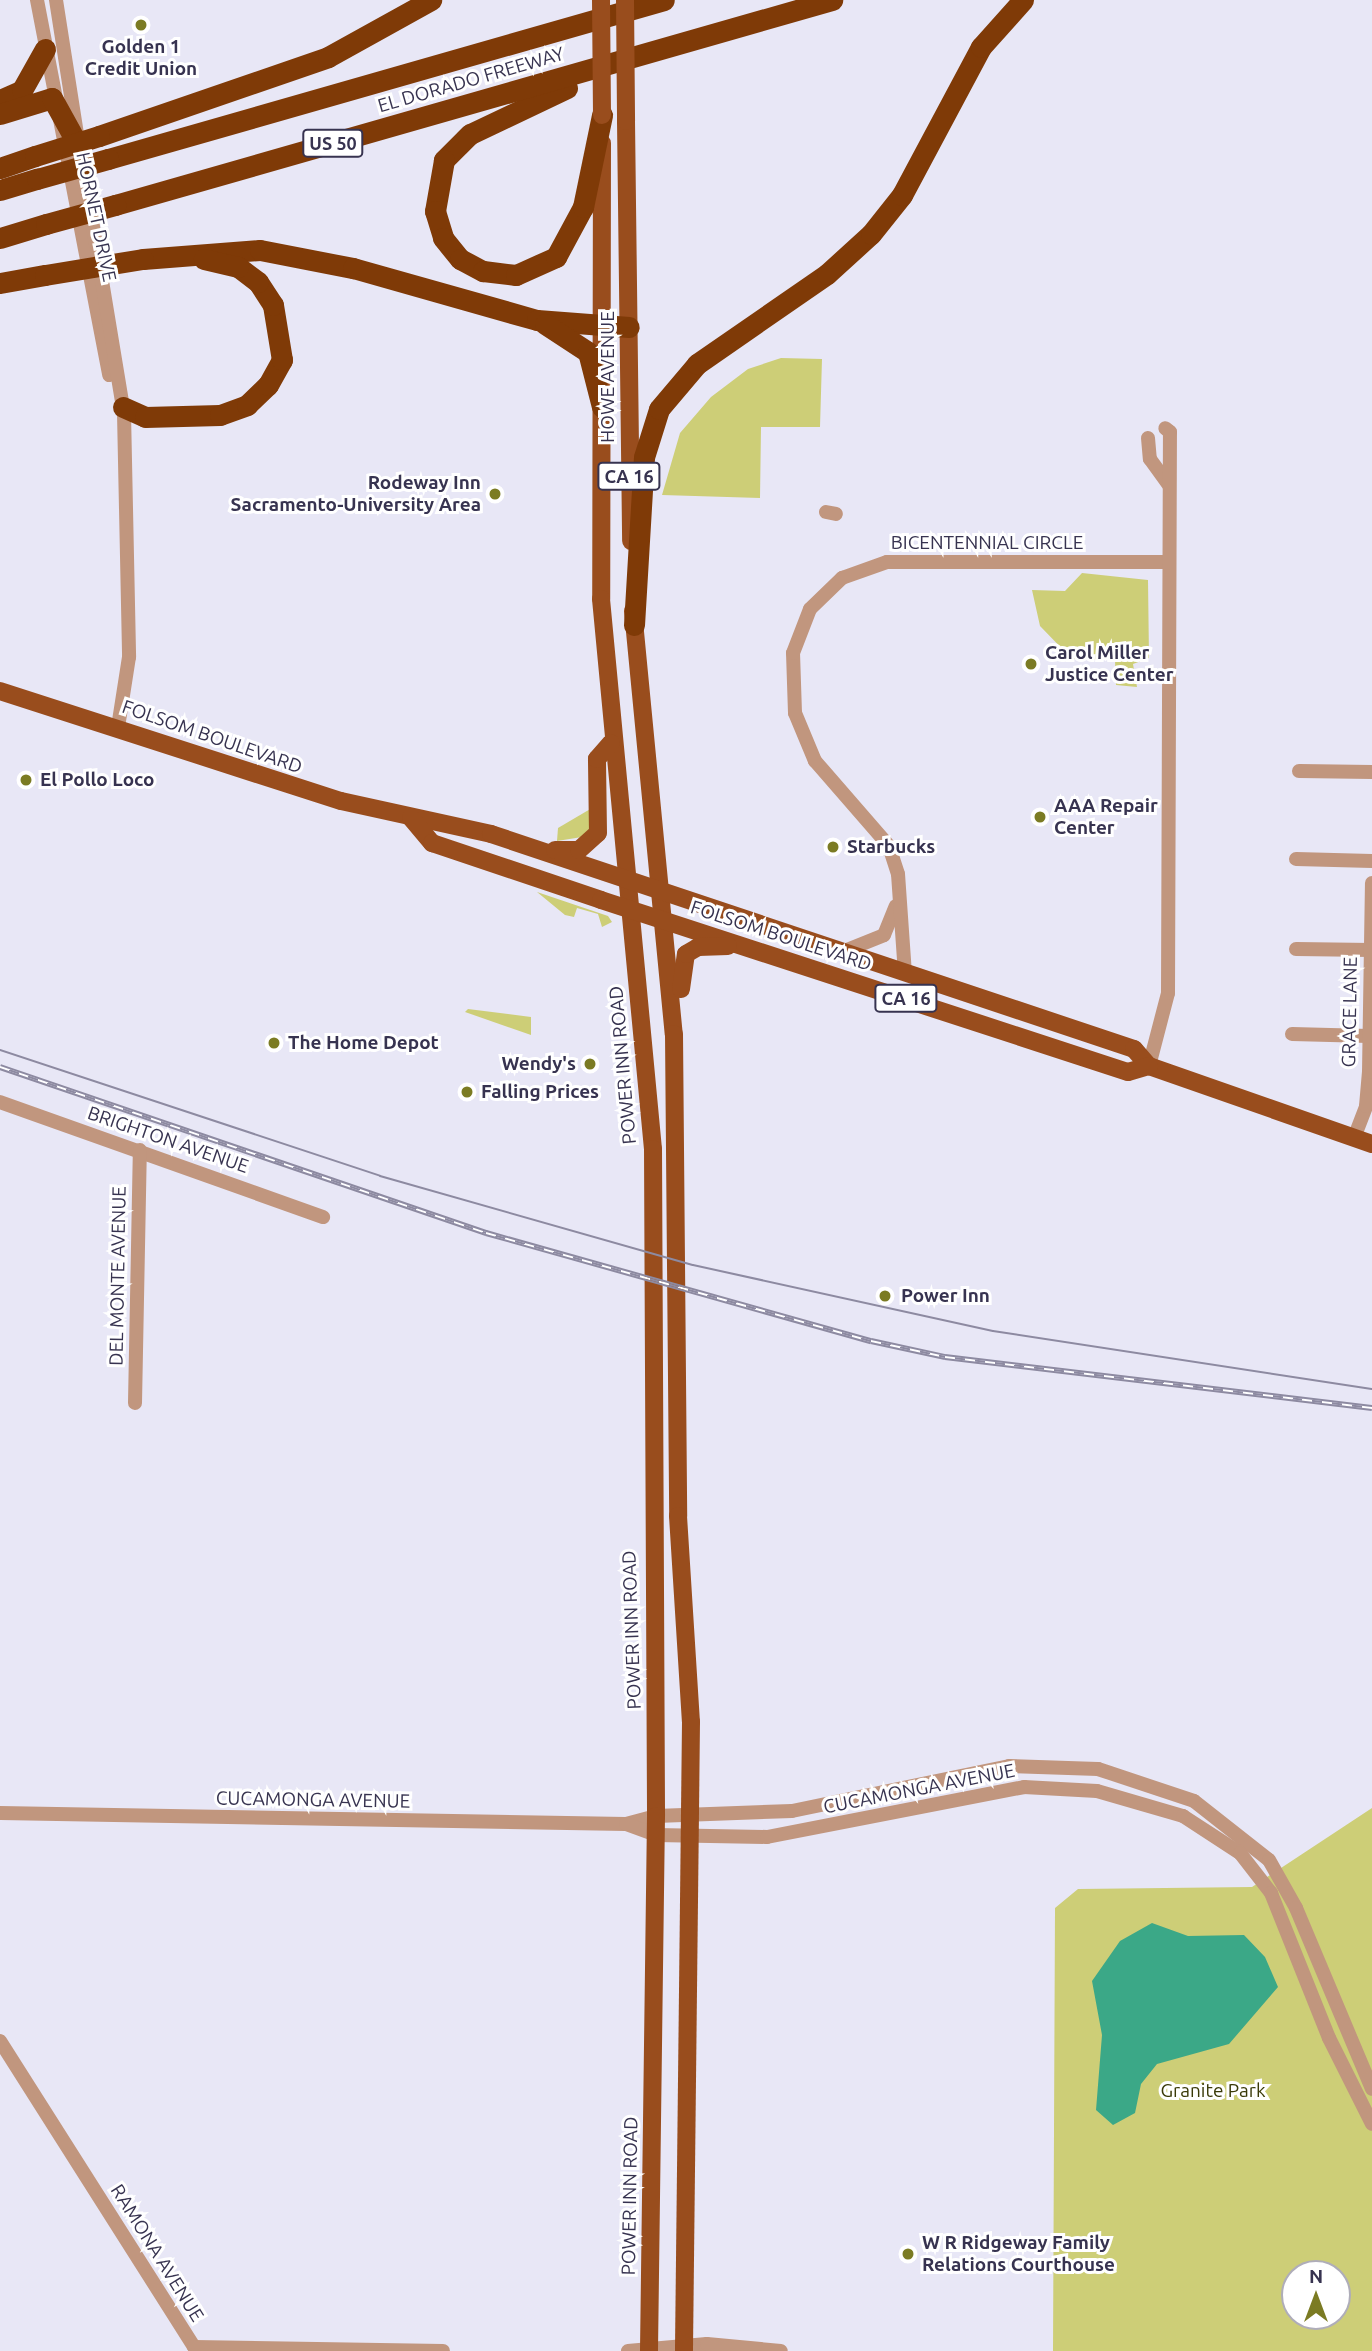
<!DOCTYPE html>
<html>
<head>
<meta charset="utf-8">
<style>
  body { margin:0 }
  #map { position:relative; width:1372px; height:2351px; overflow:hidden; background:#e8e7f6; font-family:Ubuntu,sans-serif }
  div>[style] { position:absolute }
  .green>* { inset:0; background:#cdce77 }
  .water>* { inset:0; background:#3ba887 }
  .minor>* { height:14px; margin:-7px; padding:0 7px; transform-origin:7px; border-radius:7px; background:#c1967e }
  .major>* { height:18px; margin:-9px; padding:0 9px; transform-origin:9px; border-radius:9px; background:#994d1d }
  .highway>* { height:21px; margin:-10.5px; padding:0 10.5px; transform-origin:10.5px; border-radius:10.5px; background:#7f3a07 }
  .tram>* { height:2px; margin:-1px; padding:0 1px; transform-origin:1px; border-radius:1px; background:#8d8aa1 }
  .rail>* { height:6px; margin-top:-3px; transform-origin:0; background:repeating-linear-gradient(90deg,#fff 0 10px,#8d8aa1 0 20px); box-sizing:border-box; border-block:2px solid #8d8aa1 }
  .major-bridge>* { height:18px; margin:-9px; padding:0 9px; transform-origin:9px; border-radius:9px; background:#994d1d }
  .highway-bridge>* { height:21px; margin:-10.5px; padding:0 10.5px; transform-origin:10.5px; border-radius:10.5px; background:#7f3a07 }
  .dots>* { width:19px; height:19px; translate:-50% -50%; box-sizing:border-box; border:4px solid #fff; border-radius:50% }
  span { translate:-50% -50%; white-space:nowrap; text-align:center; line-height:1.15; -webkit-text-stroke:6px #fff; paint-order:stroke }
  .shield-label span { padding:2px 5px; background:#fff; border:2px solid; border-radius:5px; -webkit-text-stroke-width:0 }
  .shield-label { font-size:18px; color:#373350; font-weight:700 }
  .poi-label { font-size:19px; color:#373350; font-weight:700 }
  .right { translate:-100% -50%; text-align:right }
  .left { translate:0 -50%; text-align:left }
  .street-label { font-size:19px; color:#373350 }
  .park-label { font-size:19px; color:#3a3a08 }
  .north { position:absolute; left:1281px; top:2260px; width:70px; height:70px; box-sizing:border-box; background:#fff; border:2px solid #afadb9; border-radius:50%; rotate:0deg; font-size:19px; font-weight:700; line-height:28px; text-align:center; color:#373350 }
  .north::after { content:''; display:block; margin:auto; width:24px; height:32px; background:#7b7b23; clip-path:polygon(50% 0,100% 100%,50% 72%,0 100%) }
</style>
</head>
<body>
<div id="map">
  <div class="green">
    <i style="clip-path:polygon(781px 358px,822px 359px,820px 427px,761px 427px,760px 498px,662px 495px,680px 433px,711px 397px,748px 369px)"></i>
    <i style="clip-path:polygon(1082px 573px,1148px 580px,1149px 658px,1133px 664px,1137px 687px,1116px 685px,1115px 660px,1072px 659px,1040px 626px,1032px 590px,1065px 591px)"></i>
    <i style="clip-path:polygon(592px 808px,591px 827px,582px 837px,557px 841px,558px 828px)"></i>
    <i style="clip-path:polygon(537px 892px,608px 916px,612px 922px,602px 927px,598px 914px,577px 908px,574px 917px,565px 915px)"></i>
    <i style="clip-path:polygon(468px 1009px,531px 1017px,531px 1035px,465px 1012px)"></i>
    <i style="clip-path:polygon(evenodd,1372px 1808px,1372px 2351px,1053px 2351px,1055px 1908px,1078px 1889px,1252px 1887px,1372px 1808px,1295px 2274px,1337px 2274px,1337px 2316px,1295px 2316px,1295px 2274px)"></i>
  </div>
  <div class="water">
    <i style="clip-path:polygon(1152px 1923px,1188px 1936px,1244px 1935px,1265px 1957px,1278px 1987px,1229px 2044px,1157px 2064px,1141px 2084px,1135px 2113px,1113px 2125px,1096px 2110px,1102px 2035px,1092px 1981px,1120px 1941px)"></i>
  </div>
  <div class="minor">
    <i style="left:37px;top:0;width:382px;rotate:79.1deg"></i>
    <i style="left:56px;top:0;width:136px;rotate:81.1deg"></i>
    <i style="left:82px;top:160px;width:256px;rotate:80.6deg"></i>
    <i style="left:124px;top:413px;width:244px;rotate:88.8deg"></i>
    <i style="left:129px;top:657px;width:71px;rotate:98.9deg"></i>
    <i style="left:1148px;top:438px;width:21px;rotate:85deg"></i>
    <i style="left:1150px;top:459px;width:32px;rotate:54deg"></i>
    <i style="left:826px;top:512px;width:10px;rotate:11deg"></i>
    <i style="left:1299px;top:771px;width:73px;rotate:0.8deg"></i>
    <i style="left:1296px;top:859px;width:76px;rotate:1.5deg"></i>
    <i style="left:1296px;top:949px;width:75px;rotate:0.8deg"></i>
    <i style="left:842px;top:952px;width:45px;rotate:-22deg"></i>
    <i style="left:884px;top:935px;width:31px;rotate:-68deg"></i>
    <i style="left:905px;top:974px;width:100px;rotate:-94deg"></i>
    <i style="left:898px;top:874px;width:29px;rotate:-108deg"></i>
    <i style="left:889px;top:846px;width:113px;rotate:-131deg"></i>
    <i style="left:815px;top:761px;width:52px;rotate:-112.6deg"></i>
    <i style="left:795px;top:713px;width:60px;rotate:-91.9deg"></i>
    <i style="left:793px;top:653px;width:47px;rotate:-68.9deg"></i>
    <i style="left:810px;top:609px;width:45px;rotate:-44.1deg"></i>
    <i style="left:842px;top:578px;width:48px;rotate:-19.6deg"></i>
    <i style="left:887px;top:562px;width:278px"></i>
    <i style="left:1292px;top:1034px;width:77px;rotate:1.5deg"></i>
    <i style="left:1149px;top:1066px;width:75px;rotate:-75.4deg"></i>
    <i style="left:1168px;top:993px;width:561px;rotate:-89.8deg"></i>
    <i style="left:1170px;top:432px;width:6px;rotate:-141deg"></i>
    <i style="left:0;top:1102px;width:343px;rotate:19.6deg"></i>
    <i style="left:1354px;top:1138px;width:34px;rotate:-69deg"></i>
    <i style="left:1366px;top:1106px;width:34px;rotate:-85deg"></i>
    <i style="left:1369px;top:1072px;width:189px;rotate:-89.1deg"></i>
    <i style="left:135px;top:1403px;width:253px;rotate:-88.9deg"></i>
    <i style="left:0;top:1813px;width:626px;rotate:1.01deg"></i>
    <i style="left:626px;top:1824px;width:31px;rotate:-15deg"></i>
    <i style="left:656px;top:1816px;width:136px;rotate:-2.1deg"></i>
    <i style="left:792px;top:1811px;width:222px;rotate:-11.7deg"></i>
    <i style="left:1009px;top:1766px;width:89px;rotate:1.9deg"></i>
    <i style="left:1098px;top:1769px;width:101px;rotate:18.4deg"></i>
    <i style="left:1194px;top:1801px;width:95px;rotate:38.2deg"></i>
    <i style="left:1269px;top:1860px;width:55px;rotate:60.6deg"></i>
    <i style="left:1296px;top:1908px;width:196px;rotate:67.2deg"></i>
    <i style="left:626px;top:1824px;width:32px;rotate:20deg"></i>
    <i style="left:656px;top:1835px;width:111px;rotate:1deg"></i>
    <i style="left:767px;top:1837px;width:262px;rotate:-11deg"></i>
    <i style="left:1024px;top:1787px;width:73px;rotate:3.1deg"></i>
    <i style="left:1097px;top:1791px;width:90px;rotate:16.2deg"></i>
    <i style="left:1183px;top:1816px;width:68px;rotate:33deg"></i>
    <i style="left:1240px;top:1853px;width:51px;rotate:52.2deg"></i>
    <i style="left:1271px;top:1893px;width:156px;rotate:68.2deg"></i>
    <i style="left:1329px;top:2038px;width:96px;rotate:63.4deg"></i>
    <i style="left:0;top:2041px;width:362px;rotate:57.6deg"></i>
    <i style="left:194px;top:2347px;width:249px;rotate:0.9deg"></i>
    <i style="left:628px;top:2351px;width:79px;rotate:-5.1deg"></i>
    <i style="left:707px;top:2344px;width:74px;rotate:5.4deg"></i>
  </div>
  <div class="major">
    <i style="left:626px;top:121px;width:420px;rotate:89.3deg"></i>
    <i style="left:602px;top:143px;width:456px;rotate:90.1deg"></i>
    <i style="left:601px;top:599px;width:552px;rotate:84.6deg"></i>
    <i style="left:653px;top:1149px;width:667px;rotate:89.74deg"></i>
    <i style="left:656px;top:1816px;width:535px;rotate:90.75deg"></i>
    <i style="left:633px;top:611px;width:425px;rotate:84.5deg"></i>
    <i style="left:674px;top:1034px;width:482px;rotate:89.5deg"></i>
    <i style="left:678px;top:1516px;width:206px;rotate:86.4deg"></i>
    <i style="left:691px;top:1722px;width:629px;rotate:90.64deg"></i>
    <i style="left:0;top:691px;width:358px;rotate:17.9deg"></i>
    <i style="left:341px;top:801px;width:154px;rotate:12.4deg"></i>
    <i style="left:491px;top:834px;width:678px;rotate:18.49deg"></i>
    <i style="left:1134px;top:1049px;width:23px;rotate:49deg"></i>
    <i style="left:1149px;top:1066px;width:236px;rotate:19.3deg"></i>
    <i style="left:411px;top:818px;width:33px;rotate:50deg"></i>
    <i style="left:432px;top:843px;width:178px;rotate:18.6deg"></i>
    <i style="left:601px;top:900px;width:554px;rotate:18.08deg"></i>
    <i style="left:1128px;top:1072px;width:22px;rotate:-16deg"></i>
    <i style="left:555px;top:850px;width:24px"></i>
    <i style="left:579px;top:850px;width:25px;rotate:-42deg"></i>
    <i style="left:598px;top:833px;width:74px;rotate:-90.8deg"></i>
    <i style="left:597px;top:759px;width:21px;rotate:-49deg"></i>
    <i style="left:681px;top:989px;width:35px;rotate:-82deg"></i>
    <i style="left:686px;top:954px;width:14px;rotate:-30deg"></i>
    <i style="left:698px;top:947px;width:30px;rotate:-2deg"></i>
  </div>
  <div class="highway">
    <i style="left:567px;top:88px;width:107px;rotate:154.6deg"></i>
    <i style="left:470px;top:134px;width:37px;rotate:135deg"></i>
    <i style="left:444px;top:160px;width:52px;rotate:100deg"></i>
    <i style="left:435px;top:211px;width:28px;rotate:73deg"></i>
    <i style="left:443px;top:238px;width:27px;rotate:51deg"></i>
    <i style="left:460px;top:259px;width:26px;rotate:28deg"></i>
    <i style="left:483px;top:271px;width:33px;rotate:7deg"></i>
    <i style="left:516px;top:275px;width:44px;rotate:-24.2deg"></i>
    <i style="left:556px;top:257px;width:57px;rotate:-61.6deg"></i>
    <i style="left:583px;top:207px;width:94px;rotate:-78.3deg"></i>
    <i style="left:0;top:100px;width:24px;rotate:-24deg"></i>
    <i style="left:22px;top:90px;width:47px;rotate:-60.7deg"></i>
    <i style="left:0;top:114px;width:54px;rotate:-17.1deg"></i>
    <i style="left:52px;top:98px;width:56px;rotate:61.1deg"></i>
    <i style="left:99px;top:136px;width:242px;rotate:-19deg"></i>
    <i style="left:328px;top:57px;width:118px;rotate:-29deg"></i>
    <i style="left:108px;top:159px;width:578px;rotate:-15.96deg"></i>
    <i style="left:0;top:168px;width:37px;rotate:-19deg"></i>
    <i style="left:0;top:190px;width:39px;rotate:-17deg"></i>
    <i style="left:115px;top:205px;width:746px;rotate:-15.96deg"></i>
    <i style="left:0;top:238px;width:48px;rotate:-16.9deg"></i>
    <i style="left:143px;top:259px;width:117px;rotate:-4.4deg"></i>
    <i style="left:260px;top:250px;width:95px;rotate:11deg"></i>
    <i style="left:353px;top:268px;width:191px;rotate:15.8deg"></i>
    <i style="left:537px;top:320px;width:92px;rotate:4.4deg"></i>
    <i style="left:0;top:283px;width:46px;rotate:-10.1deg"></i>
    <i style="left:545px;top:324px;width:51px;rotate:33.1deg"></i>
    <i style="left:588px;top:352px;width:57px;rotate:75.7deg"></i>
    <i style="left:123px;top:407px;width:24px;rotate:24deg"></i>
    <i style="left:145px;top:417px;width:75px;rotate:-1.5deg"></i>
    <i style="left:220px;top:415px;width:29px;rotate:-20deg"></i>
    <i style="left:247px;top:405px;width:29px;rotate:-44deg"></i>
    <i style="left:268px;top:385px;width:29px;rotate:-61deg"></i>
    <i style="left:282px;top:360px;width:56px;rotate:-99.3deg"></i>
    <i style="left:273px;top:305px;width:27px;rotate:-123deg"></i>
    <i style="left:258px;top:282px;width:25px;rotate:-143deg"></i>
    <i style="left:238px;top:267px;width:35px;rotate:-167deg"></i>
    <i style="left:634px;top:625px;width:168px;rotate:-86.6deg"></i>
    <i style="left:644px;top:457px;width:50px;rotate:-72.6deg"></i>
    <i style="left:659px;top:409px;width:59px;rotate:-49.8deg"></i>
    <i style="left:697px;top:364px;width:158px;rotate:-34.7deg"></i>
    <i style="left:827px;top:274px;width:59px;rotate:-42.3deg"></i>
    <i style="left:871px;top:234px;width:50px;rotate:-51.5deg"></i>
    <i style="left:902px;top:195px;width:168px;rotate:-61.9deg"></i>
    <i style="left:981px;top:47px;width:63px;rotate:-48.2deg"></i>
  </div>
  <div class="tram">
    <i style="left:0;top:1050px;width:400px;rotate:18.3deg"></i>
    <i style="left:380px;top:1176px;width:325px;rotate:15.9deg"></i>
    <i style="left:693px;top:1265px;width:307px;rotate:12.4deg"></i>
    <i style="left:993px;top:1331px;width:383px;rotate:8.7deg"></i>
  </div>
  <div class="rail">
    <i style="left:0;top:1067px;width:514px;rotate:18.86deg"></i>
    <i style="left:486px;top:1233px;width:400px;rotate:15.7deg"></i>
    <i style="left:871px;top:1341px;width:76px;rotate:12.2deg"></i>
    <i style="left:945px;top:1357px;width:430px;rotate:6.8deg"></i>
  </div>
  <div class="major-bridge">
    <i style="left:601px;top:0;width:115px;rotate:89.5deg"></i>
    <i style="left:625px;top:0;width:121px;rotate:89.5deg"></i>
  </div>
  <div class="highway-bridge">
    <i style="left:35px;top:156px;width:67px;rotate:-17.4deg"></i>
    <i style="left:37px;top:179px;width:74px;rotate:-15.7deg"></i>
    <i style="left:46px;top:224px;width:72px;rotate:-15.4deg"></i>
    <i style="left:45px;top:275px;width:99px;rotate:-9.3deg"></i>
  </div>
  <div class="dots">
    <i style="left:141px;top:25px;background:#7b7b23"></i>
    <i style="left:495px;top:494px;background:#7b7b23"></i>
    <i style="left:1031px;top:664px;background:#7b7b23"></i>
    <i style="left:26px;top:780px;background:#7b7b23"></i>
    <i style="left:1040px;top:817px;background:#7b7b23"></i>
    <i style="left:833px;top:847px;background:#7b7b23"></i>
    <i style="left:274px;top:1043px;background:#7b7b23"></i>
    <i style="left:590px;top:1064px;background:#7b7b23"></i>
    <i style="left:467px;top:1092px;background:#7b7b23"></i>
    <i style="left:885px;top:1296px;background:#7b7b23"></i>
    <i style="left:908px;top:2254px;background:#7b7b23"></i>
  </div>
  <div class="shield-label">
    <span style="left:333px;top:143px">US 50</span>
    <span style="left:629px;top:476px">CA 16</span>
    <span style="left:906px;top:998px">CA 16</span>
  </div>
  <div class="poi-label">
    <span style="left:141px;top:58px">Golden 1<br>Credit Union</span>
    <span class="right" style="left:481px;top:494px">Rodeway Inn<br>Sacramento-University Area</span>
    <span class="left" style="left:1045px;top:664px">Carol Miller<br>Justice Center</span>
    <span class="left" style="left:40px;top:780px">El Pollo Loco</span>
    <span class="left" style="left:1054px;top:817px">AAA Repair<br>Center</span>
    <span class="left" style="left:847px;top:847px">Starbucks</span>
    <span class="left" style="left:288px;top:1043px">The Home Depot</span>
    <span class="right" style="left:576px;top:1064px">Wendy's</span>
    <span class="left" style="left:481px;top:1092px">Falling Prices</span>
    <span class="left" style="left:901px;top:1296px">Power Inn</span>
    <span class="left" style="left:922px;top:2254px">W R Ridgeway Family<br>Relations Courthouse</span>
  </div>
  <div class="street-label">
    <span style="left:471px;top:80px;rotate:-16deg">EL DORADO FREEWAY</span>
    <span style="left:96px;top:217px;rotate:78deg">HORNET DRIVE</span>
    <span style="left:608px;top:377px;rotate:-90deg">HOWE AVENUE</span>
    <span style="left:987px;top:543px">BICENTENNIAL CIRCLE</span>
    <span style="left:212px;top:737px;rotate:19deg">FOLSOM BOULEVARD</span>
    <span style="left:781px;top:936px;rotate:18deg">FOLSOM BOULEVARD</span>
    <span style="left:1350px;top:1012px;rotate:-89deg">GRACE LANE</span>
    <span style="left:623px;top:1065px;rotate:-95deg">POWER INN ROAD</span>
    <span style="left:168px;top:1140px;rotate:19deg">BRIGHTON AVENUE</span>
    <span style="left:118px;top:1276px;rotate:-89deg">DEL MONTE AVENUE</span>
    <span style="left:632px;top:1630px;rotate:-92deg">POWER INN ROAD</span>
    <span style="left:919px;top:1789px;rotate:-11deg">CUCAMONGA AVENUE</span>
    <span style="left:313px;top:1800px;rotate:1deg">CUCAMONGA AVENUE</span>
    <span style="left:630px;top:2196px;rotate:-89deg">POWER INN ROAD</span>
    <span style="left:157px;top:2253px;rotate:58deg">RAMONA AVENUE</span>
  </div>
  <div class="park-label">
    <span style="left:1213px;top:2091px">Granite Park</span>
  </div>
  <div class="north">N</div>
</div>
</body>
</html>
